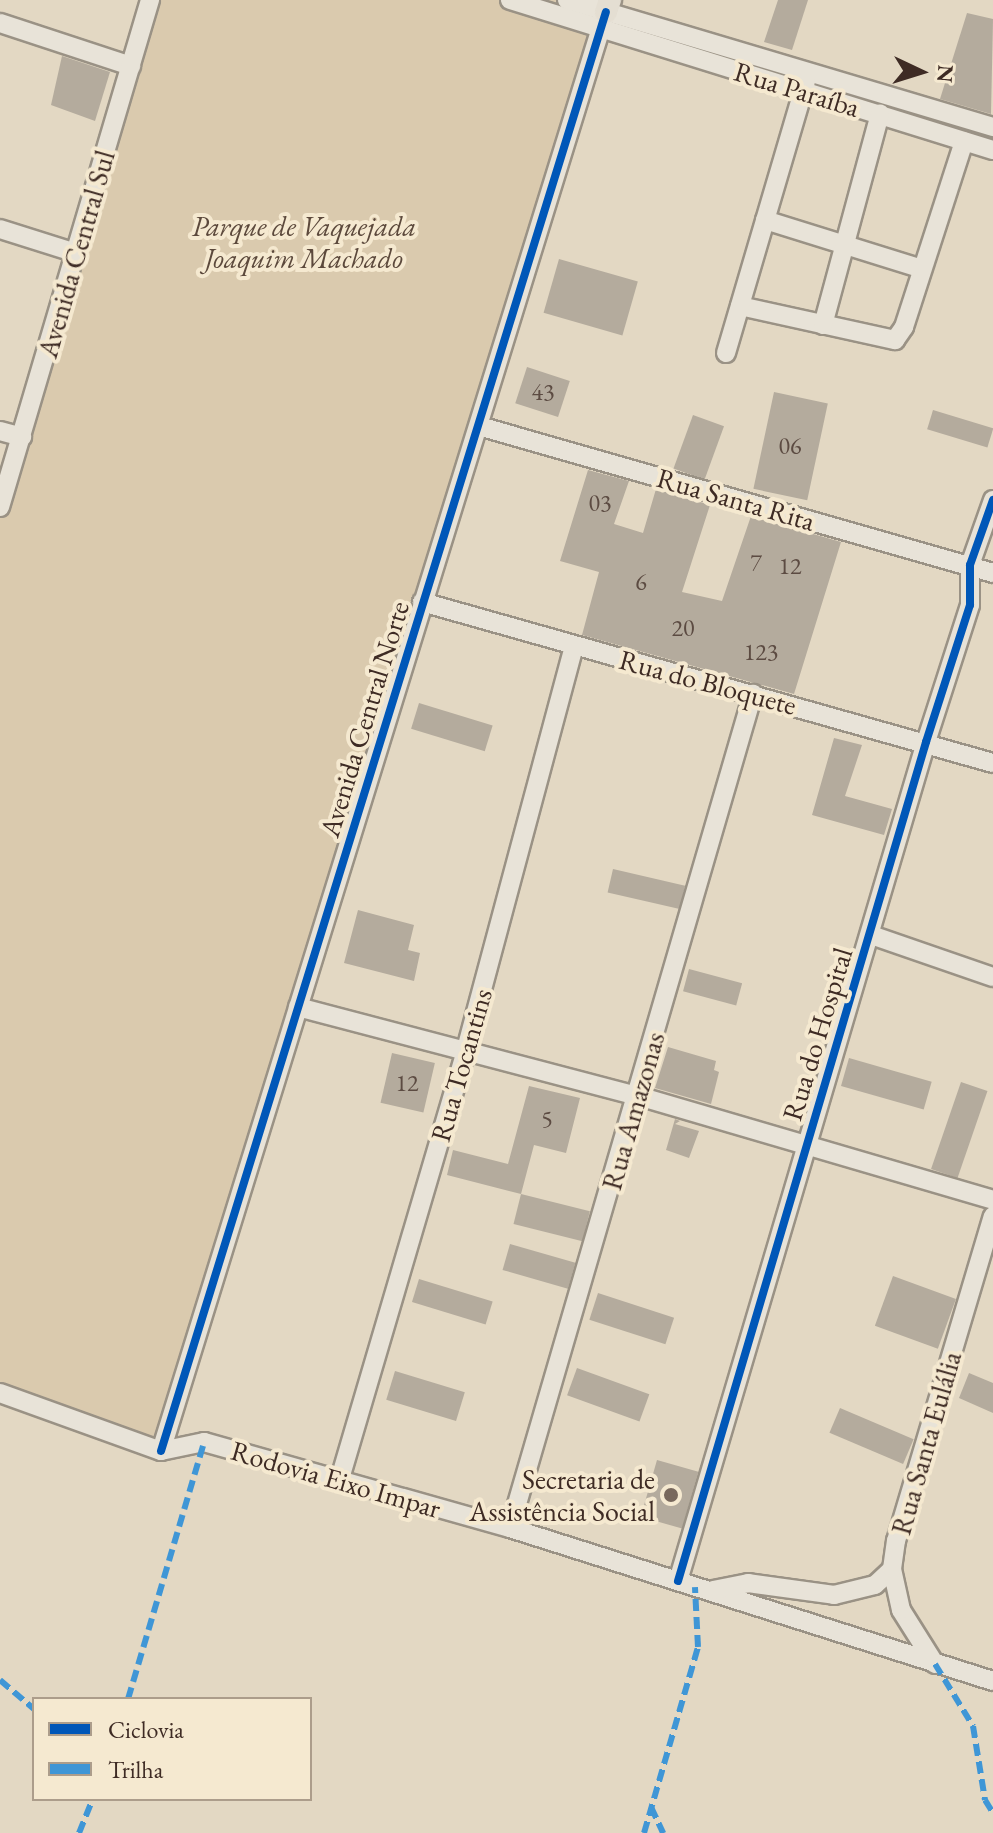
<!DOCTYPE html>
<html>
<head>
<meta charset="utf-8">
<style>
  body { margin:0 }
  #map { position:relative; width:993px; height:1833px; overflow:hidden; background:#e3d8c3; font-family:"EB Garamond",serif }
  div>[style] { position:absolute }
  .green>* { inset:0; background:#dacaae }
  .building>* { inset:0; background:#b4ab9d; transform-origin:0 0 }
  .roads { filter:drop-shadow(2px 0 #9a9285) drop-shadow(-2px 0 #9a9285) drop-shadow(0 2px #9a9285) drop-shadow(0 -2px #9a9285) }
  .minor>* { height:18px; margin:-9px; padding:0 9px; transform-origin:9px; border-radius:9px; background:#e8e3d8 }
  .major>* { height:22px; margin:-11px; padding:0 11px; transform-origin:11px; border-radius:11px; background:#e4ded2 }
  .quiet>* { height:6px; margin-top:-3px; transform-origin:0; background:repeating-linear-gradient(90deg,#3f96d6 0 12px,transparent 0 18px) }
  .cycleway>* { height:8px; margin:-4px; padding:0 4px; transform-origin:4px; border-radius:4px; background:#0057b8 }
  .dots>* { width:22px; height:22px; translate:-50% -50%; box-sizing:border-box; border:4px solid #f5e9d0; border-radius:50% }
  span { translate:-50% -50%; white-space:nowrap; text-align:center; line-height:1.15; -webkit-text-stroke:8px #f5e9d0; paint-order:stroke }
  .number-label { font-size:24px; color:#5c4b42 }
  .number-label span { -webkit-text-stroke-width:0 }
  .street-label { font-size:28px; color:#3e2b24 }
  .park-label { font-size:28px; color:#5c493c; font-style:italic }
  .poi-label { font-size:28px; color:#3e2b24 }
  .right { translate:-100% -50%; text-align:right }
  .legend { position:absolute; left:32px; top:1697px; width:280px; height:104px; box-sizing:border-box; background:#f5e9d0; border:2px solid #ac9d8b; margin:0; padding:10px 14px; list-style:none; font-size:24px; color:#3e2b24 }
  .legend li { display:flex; align-items:center; gap:16px; height:40px }
  .legend b { width:40px; border:2px solid #ac9d8b }
  .north { position:absolute; left:881px; top:32px; width:80px; height:80px; -webkit-text-stroke:6px #f5e9d0; paint-order:stroke; rotate:94deg; font-size:22px; font-weight:700; line-height:32px; text-align:center; color:#3e2b24 }
  .north::after { content:''; display:block; margin:auto; width:28px; height:36px; background:#3e2b24; clip-path:polygon(50% 0,100% 100%,50% 72%,0 100%) }
</style>
</head>
<body>
<div id="map">
  <div class="green">
    <i style="clip-path:polygon(148px 0,609px 0,161px 1451px,0 1393px,0 489px)"></i>
  </div>
  <div class="building">
    <i style="clip-path:polygon(778px 0,808px 0,792px 50px,764px 42px)"></i>
    <i style="clip-path:polygon(967px 13px,993px 19px,991px 114px,940px 99px)"></i>
    <i style="clip-path:polygon(62px 56px,110px 72px,95px 121px,51px 105px)"></i>
    <i style="left:559px;top:259px;width:82px;height:56px;rotate:16deg"></i>
    <i style="left:527px;top:367px;width:45px;height:38px;rotate:18deg"></i>
    <i style="left:774px;top:392px;width:55px;height:99px;rotate:12deg"></i>
    <i style="left:933px;top:410px;width:63px;height:20px;rotate:17deg"></i>
    <i style="left:693px;top:415px;width:33px;height:57px;rotate:20deg"></i>
    <i style="clip-path:polygon(588px 470px,629px 481px,614px 524px,643px 533px,656px 489px,710px 505px,682px 592px,722px 601px,751px 516px,841px 542px,794px 694px,582px 635px,599px 572px,560px 561px)"></i>
    <i style="left:419px;top:703px;width:77px;height:27px;rotate:17deg"></i>
    <i style="clip-path:polygon(834px 738px,862px 745px,845px 796px,892px 809px,884px 835px,812px 815px)"></i>
    <i style="left:613px;top:869px;width:74px;height:24px;rotate:13deg"></i>
    <i style="clip-path:polygon(358px 910px,414px 925px,408px 950px,420px 953px,414px 981px,344px 963px)"></i>
    <i style="left:689px;top:969px;width:55px;height:23px;rotate:15deg"></i>
    <i style="clip-path:polygon(668px 1047px,716px 1061px,714px 1070px,719px 1072px,711px 1104px,655px 1088px)"></i>
    <i style="left:392px;top:1053px;width:44px;height:51px;rotate:13deg"></i>
    <i style="left:849px;top:1058px;width:86px;height:29px;rotate:16deg"></i>
    <i style="left:961px;top:1082px;width:28px;height:92px;rotate:19deg"></i>
    <i style="clip-path:polygon(529px 1086px,580px 1098px,566px 1153px,534px 1145px,521px 1194px,447px 1175px,453px 1150px,508px 1164px)"></i>
    <i style="clip-path:polygon(675px 1119px,680px 1121px,675px 1124px,699px 1131px,689px 1158px,666px 1150px)"></i>
    <i style="left:521px;top:1194px;width:71px;height:31px;rotate:14deg"></i>
    <i style="left:510px;top:1244px;width:68px;height:27px;rotate:16deg"></i>
    <i style="left:893px;top:1276px;width:67px;height:53px;rotate:20deg"></i>
    <i style="left:419px;top:1279px;width:77px;height:24px;rotate:17deg"></i>
    <i style="left:598px;top:1293px;width:80px;height:28px;rotate:18deg"></i>
    <i style="left:577px;top:1368px;width:77px;height:29px;rotate:20deg"></i>
    <i style="left:395px;top:1371px;width:73px;height:30px;rotate:17deg"></i>
    <i style="clip-path:polygon(969px 1373px,993px 1383px,993px 1413px,959px 1398px)"></i>
    <i style="left:840px;top:1408px;width:80px;height:27px;rotate:23deg"></i>
    <i style="left:657px;top:1460px;width:43px;height:59px;rotate:16deg"></i>
  </div>
  <div class="roads">
    <div class="minor">
      <i style="left:510px;top:0;width:506px;rotate:17.25deg"></i>
      <i style="left:567px;top:0;width:445px;rotate:16.6deg"></i>
      <i style="left:0;top:23px;width:138px;rotate:18.2deg"></i>
      <i style="left:765px;top:220px;width:164px;rotate:17.3deg"></i>
      <i style="left:0;top:229px;width:80px;rotate:17.5deg"></i>
      <i style="left:740px;top:306px;width:159px;rotate:12.4deg"></i>
      <i style="left:895px;top:340px;width:16px;rotate:-55deg"></i>
      <i style="left:904px;top:327px;width:195px;rotate:-72.1deg"></i>
      <i style="left:823px;top:325px;width:219px;rotate:-74.9deg"></i>
      <i style="left:726px;top:353px;width:283px;rotate:-73.6deg"></i>
      <i style="left:479px;top:426px;width:535px;rotate:15.96deg"></i>
      <i style="left:0;top:431px;width:23px;rotate:15deg"></i>
      <i style="left:0;top:507px;width:529px;rotate:-73.52deg"></i>
      <i style="left:422px;top:602px;width:593px;rotate:15.75deg"></i>
      <i style="left:871px;top:935px;width:129px;rotate:19deg"></i>
      <i style="left:298px;top:1007px;width:351px;rotate:14.7deg"></i>
      <i style="left:638px;top:1096px;width:370px;rotate:16.3deg"></i>
      <i style="left:0;top:1393px;width:171px;rotate:19.8deg"></i>
      <i style="left:161px;top:1451px;width:44px;rotate:-11.8deg"></i>
      <i style="left:204px;top:1442px;width:318px;rotate:15.7deg"></i>
      <i style="left:510px;top:1528px;width:507px;rotate:17.58deg"></i>
      <i style="left:161px;top:1451px;width:1506px;rotate:-72.82deg"></i>
      <i style="left:339px;top:1482px;width:447px;rotate:-73.6deg"></i>
      <i style="left:465px;top:1053px;width:422px;rotate:-75deg"></i>
      <i style="left:510px;top:1528px;width:869px;rotate:-73.76deg"></i>
      <i style="left:678px;top:1581px;width:875px;rotate:-73.53deg"></i>
      <i style="left:926px;top:742px;width:144px;rotate:-72.2deg"></i>
      <i style="left:970px;top:605px;width:40px;rotate:-90deg"></i>
      <i style="left:970px;top:565px;width:69px;rotate:-70.5deg"></i>
      <i style="left:713px;top:1590px;width:36px;rotate:-11deg"></i>
      <i style="left:748px;top:1583px;width:87px;rotate:7.9deg"></i>
      <i style="left:834px;top:1595px;width:42px;rotate:-13.7deg"></i>
      <i style="left:875px;top:1585px;width:23px;rotate:-43deg"></i>
      <i style="left:935px;top:1664px;width:64px;rotate:-122.2deg"></i>
      <i style="left:901px;top:1610px;width:42px;rotate:-102.4deg"></i>
      <i style="left:892px;top:1569px;width:28px;rotate:-82deg"></i>
      <i style="left:896px;top:1541px;width:339px;rotate:-73.4deg"></i>
    </div>
    <div class="major">
      <i style="left:606px;top:12px;width:13px;rotate:-72deg"></i>
    </div>
  </div>
  <div class="quiet">
    <i style="left:935px;top:1664px;width:73px;rotate:58.5deg"></i>
    <i style="left:973px;top:1726px;width:75px;rotate:80.8deg"></i>
    <i style="left:985px;top:1800px;width:15px;rotate:58deg"></i>
    <i style="left:0;top:1680px;width:45px;rotate:40.5deg"></i>
    <i style="left:128px;top:1699px;width:268px;rotate:-73.5deg"></i>
    <i style="left:651px;top:1807px;width:29px;rotate:65deg"></i>
    <i style="left:79px;top:1833px;width:37px;rotate:-68deg"></i>
    <i style="left:644px;top:1833px;width:194px;rotate:-73.8deg"></i>
    <i style="left:698px;top:1647px;width:60px;rotate:-92.9deg"></i>
  </div>
  <div class="cycleway">
    <i style="left:161px;top:1451px;width:1506px;rotate:-72.82deg"></i>
    <i style="left:678px;top:1581px;width:875px;rotate:-73.53deg"></i>
    <i style="left:926px;top:742px;width:144px;rotate:-72.2deg"></i>
    <i style="left:970px;top:605px;width:40px;rotate:-90deg"></i>
    <i style="left:970px;top:565px;width:69px;rotate:-70.5deg"></i>
  </div>
  <div class="dots">
    <i style="left:671px;top:1495px;background:#78685c"></i>
  </div>
  <div class="number-label">
    <span style="left:543px;top:392px">43</span>
    <span style="left:790px;top:446px">06</span>
    <span style="left:600px;top:503px">03</span>
    <span style="left:756px;top:563px">7</span>
    <span style="left:790px;top:566px">12</span>
    <span style="left:641px;top:582px">6</span>
    <span style="left:683px;top:628px">20</span>
    <span style="left:761px;top:652px">123</span>
    <span style="left:407px;top:1083px">12</span>
    <span style="left:547px;top:1119px">5</span>
  </div>
  <div class="street-label">
    <span style="left:797px;top:89px;rotate:17deg">Rua Paraíba</span>
    <span style="left:76px;top:254px;rotate:-74deg">Avenida Central Sul</span>
    <span style="left:736px;top:499px;rotate:16deg">Rua Santa Rita</span>
    <span style="left:708px;top:682px;rotate:15deg">Rua do Bloquete</span>
    <span style="left:364px;top:719px;rotate:-73deg">Avenida Central Norte</span>
    <span style="left:817px;top:1034px;rotate:-73deg">Rua do Hospital</span>
    <span style="left:461px;top:1065px;rotate:-74deg">Rua Tocantins</span>
    <span style="left:633px;top:1111px;rotate:-74deg">Rua Amazonas</span>
    <span style="left:926px;top:1443px;rotate:-74deg">Rua Santa Eulália</span>
    <span style="left:336px;top:1479px;rotate:16deg">Rodovia Eixo Impar</span>
  </div>
  <div class="park-label">
    <span style="left:304px;top:242px">Parque de Vaquejada<br>Joaquim Machado</span>
  </div>
  <div class="poi-label">
    <span class="right" style="left:655px;top:1495px">Secretaria de<br>Assistência Social</span>
  </div>
  <ul class="legend">
  <li><b style="height:10px;background:#0057b8"></b>Ciclovia</li>
  <li><b style="height:10px;background:#3f96d6"></b>Trilha</li>
  </ul>
  <div class="north">N</div>
</div>
</body>
</html>
